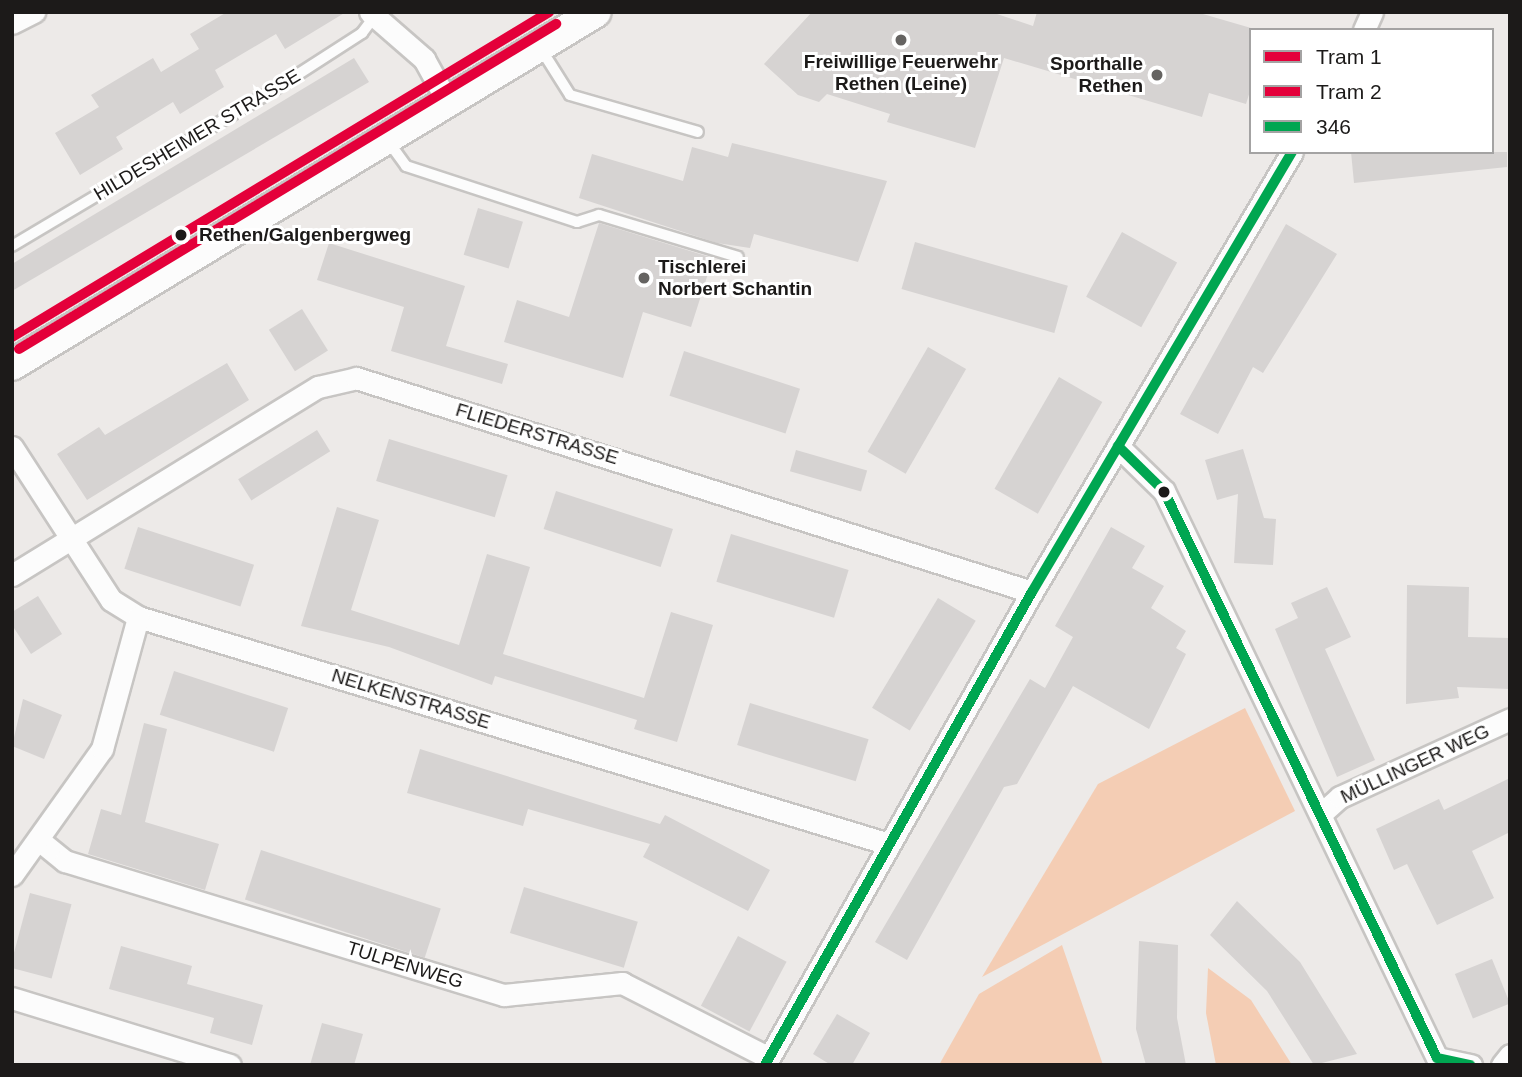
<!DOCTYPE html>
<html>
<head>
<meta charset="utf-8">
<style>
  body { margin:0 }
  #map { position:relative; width:1522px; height:1077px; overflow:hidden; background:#edeae8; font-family:Arial,sans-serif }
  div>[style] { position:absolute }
  .green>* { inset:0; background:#f4cdb4 }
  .building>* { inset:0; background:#d6d3d2; transform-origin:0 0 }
  .roads { filter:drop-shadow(2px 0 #c7c5c3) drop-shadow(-2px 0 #c7c5c3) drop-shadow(0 2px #c7c5c3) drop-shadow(0 -2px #c7c5c3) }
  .lane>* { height:10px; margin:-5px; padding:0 5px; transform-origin:5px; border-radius:5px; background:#fcfcfc }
  .street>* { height:21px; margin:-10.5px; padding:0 10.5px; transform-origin:10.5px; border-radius:10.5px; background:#fcfcfc }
  .secondary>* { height:30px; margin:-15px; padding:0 15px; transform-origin:15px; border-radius:15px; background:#fcfcfc }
  .bus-1>* { height:10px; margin:-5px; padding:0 5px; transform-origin:5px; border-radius:5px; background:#00a651 }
  .tram-1>* { height:10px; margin:-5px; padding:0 5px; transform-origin:5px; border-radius:5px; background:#e4003a }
  .tram-2>* { height:10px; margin:-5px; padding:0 5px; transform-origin:5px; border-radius:5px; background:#e4003a }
  .dots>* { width:19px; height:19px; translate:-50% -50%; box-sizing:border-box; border:4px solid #fff; border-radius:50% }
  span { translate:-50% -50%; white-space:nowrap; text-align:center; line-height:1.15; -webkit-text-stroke:6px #fff; paint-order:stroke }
  .poi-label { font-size:19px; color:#1c1a19; font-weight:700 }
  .right { translate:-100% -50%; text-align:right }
  .left { translate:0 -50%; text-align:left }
  .street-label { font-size:19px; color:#1c1a19 }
  .stop-label { font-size:19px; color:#1c1a19; font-weight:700 }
  .frame { position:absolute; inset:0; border:14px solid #1c1a19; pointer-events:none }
  .legend { position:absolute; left:1249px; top:28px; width:245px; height:126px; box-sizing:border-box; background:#fff; border:2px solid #a4a3a3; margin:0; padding:9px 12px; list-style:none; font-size:21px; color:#1c1a19 }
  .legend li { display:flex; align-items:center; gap:14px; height:35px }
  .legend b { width:35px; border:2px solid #a4a3a3 }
</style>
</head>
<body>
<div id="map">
  <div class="green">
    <i style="clip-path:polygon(1245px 708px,1295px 811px,982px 977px,1098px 784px)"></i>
    <i style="clip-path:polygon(1062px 945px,1103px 1065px,939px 1065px,979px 994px)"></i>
    <i style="clip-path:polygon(1208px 968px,1251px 1000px,1292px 1065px,1216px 1065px,1206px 1013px)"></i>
  </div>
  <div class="building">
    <i style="clip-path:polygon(227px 12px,346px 12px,285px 49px,276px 34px,215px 70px,224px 87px,180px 114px,173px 102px,116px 137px,123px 149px,80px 175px,55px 133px,99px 107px,91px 95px,153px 58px,161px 72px,199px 49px,190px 34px)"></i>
    <i style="clip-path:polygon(812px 12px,991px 12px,1033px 26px,1037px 12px,1196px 12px,1251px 28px,1251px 88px,1246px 104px,1209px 93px,1202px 117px,1004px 58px,975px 148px,887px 122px,890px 114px,827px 94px,819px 102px,798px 95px,764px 64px)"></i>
    <i style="clip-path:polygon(354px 58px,369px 82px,12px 291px,12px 264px)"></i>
    <i style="clip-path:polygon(732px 143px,887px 181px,858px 262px,754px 234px,750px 248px,717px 243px,579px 198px,592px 154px,683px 181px,692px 147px,728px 157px)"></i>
    <i style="clip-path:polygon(1351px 152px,1507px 152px,1507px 167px,1354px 183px)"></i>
    <i style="left:478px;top:208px;width:47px;height:49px;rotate:17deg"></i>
    <i style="clip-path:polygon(599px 223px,713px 258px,691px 327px,643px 312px,623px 378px,504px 342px,517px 300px,569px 317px)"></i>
    <i style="clip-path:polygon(1286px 224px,1337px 254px,1263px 373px,1253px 367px,1218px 434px,1180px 414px)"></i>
    <i style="left:1122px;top:232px;width:63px;height:74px;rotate:29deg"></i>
    <i style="left:915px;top:242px;width:159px;height:49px;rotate:16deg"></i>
    <i style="clip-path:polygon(329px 243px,465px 286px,446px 346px,508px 364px,502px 384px,391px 351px,404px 307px,317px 280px)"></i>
    <i style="left:302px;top:309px;width:49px;height:39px;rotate:58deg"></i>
    <i style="left:928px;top:347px;width:44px;height:121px;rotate:30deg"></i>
    <i style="left:684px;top:351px;width:122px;height:47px;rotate:18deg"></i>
    <i style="clip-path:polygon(227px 363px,249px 400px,87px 500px,57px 454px,99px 427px,105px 435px)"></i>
    <i style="left:1059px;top:377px;width:50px;height:129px;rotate:30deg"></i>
    <i style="left:317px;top:430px;width:25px;height:93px;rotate:58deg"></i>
    <i style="left:389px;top:439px;width:124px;height:44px;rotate:17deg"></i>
    <i style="clip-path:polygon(1243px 449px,1264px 518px,1276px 519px,1273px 565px,1234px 563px,1238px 494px,1217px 500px,1205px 460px)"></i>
    <i style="left:796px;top:450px;width:74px;height:22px;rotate:16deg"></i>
    <i style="left:556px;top:491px;width:123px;height:40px;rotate:18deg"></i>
    <i style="clip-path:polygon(337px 507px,379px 520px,351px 610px,459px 645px,487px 554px,530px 567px,503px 654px,644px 698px,671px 612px,713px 625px,677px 742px,634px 729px,637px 720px,495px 676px,492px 685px,389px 647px,301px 626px)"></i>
    <i style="left:138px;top:527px;width:122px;height:44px;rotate:18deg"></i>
    <i style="clip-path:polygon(1111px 527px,1145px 546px,1132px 568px,1164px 586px,1151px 608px,1186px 631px,1176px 648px,1186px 654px,1149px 729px,1073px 686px,1017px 784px,1004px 787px,907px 960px,875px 942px,1030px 679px,1045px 688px,1073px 637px,1055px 626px)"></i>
    <i style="left:731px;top:534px;width:123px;height:50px;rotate:17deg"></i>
    <i style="clip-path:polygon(1407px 585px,1469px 587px,1468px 637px,1510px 638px,1510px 689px,1457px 687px,1459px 698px,1406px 704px)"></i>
    <i style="clip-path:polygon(1327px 587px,1351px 637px,1325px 649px,1375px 760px,1337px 777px,1275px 629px,1298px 618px,1291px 603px)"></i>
    <i style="clip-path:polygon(38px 596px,62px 634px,31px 654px,12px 625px,12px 612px)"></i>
    <i style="left:938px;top:598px;width:44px;height:128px;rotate:31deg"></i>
    <i style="left:174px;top:671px;width:120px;height:46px;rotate:18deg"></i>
    <i style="clip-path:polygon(23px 699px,62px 715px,44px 759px,12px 746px)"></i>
    <i style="left:750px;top:703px;width:124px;height:44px;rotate:17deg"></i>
    <i style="clip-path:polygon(144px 723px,167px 729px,145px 822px,219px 844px,205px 890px,88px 854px,101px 809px,121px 815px)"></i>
    <i style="clip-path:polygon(420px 749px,660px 824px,665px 815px,770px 870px,748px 911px,643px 857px,650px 844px,528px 809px,523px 826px,407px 793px)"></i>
    <i style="clip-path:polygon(1510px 778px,1510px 832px,1472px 851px,1494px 898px,1437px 925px,1407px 864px,1394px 870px,1376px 829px,1439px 799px,1444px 810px)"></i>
    <i style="left:261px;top:850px;width:189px;height:52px;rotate:18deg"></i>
    <i style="left:524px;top:887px;width:119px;height:48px;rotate:17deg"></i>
    <i style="left:30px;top:893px;width:43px;height:77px;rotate:15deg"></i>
    <i style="clip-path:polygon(1237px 901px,1300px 962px,1357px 1054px,1314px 1065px,1267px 991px,1210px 935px)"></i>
    <i style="left:738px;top:936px;width:55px;height:79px;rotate:28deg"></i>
    <i style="clip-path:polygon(1139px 941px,1178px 945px,1177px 1018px,1186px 1065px,1146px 1065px,1136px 1029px)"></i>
    <i style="clip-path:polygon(121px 946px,192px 966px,187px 984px,263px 1005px,252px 1045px,210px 1033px,214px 1018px,109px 989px)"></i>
    <i style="left:1492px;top:959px;width:48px;height:40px;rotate:68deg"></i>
    <i style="clip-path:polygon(837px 1014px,870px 1033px,852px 1065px,831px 1065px,813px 1054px)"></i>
    <i style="clip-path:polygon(322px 1023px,363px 1034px,354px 1065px,310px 1065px)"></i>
  </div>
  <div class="roads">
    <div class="lane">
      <i style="left:541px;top:49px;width:54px;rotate:57.8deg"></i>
      <i style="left:570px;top:95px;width:133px;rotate:16.1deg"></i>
      <i style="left:388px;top:141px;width:31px;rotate:54deg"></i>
      <i style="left:406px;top:166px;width:180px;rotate:18.1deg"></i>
      <i style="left:577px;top:222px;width:23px;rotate:-18deg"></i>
      <i style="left:599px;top:215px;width:145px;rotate:16.8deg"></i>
      <i style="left:12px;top:246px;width:299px;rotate:-30.8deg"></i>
      <i style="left:269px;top:93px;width:111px;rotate:-32.8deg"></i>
      <i style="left:362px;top:33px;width:21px;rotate:-53deg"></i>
    </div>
    <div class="street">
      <i style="left:370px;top:12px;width:72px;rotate:41deg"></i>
      <i style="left:424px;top:59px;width:46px;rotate:61.2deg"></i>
      <i style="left:12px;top:23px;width:25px;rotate:-27deg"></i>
      <i style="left:1364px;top:30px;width:20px;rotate:-66deg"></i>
      <i style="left:1118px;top:446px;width:64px;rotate:44.4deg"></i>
      <i style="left:1164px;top:491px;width:629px;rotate:64.29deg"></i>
      <i style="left:1437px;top:1058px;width:35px;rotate:12deg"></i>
      <i style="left:12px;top:447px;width:182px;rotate:57.1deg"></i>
      <i style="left:111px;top:600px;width:32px;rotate:32deg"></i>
      <i style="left:138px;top:617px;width:785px;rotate:16.82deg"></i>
      <i style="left:12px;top:575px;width:359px;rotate:-31.6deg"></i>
      <i style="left:318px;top:387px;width:39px;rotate:-13deg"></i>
      <i style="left:356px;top:378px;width:709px;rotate:17.57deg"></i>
      <i style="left:1322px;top:813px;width:24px;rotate:-42deg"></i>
      <i style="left:1340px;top:797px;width:187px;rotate:-24.6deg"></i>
      <i style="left:40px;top:841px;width:32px;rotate:39deg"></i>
      <i style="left:65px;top:861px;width:459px;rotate:17deg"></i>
      <i style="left:504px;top:995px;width:119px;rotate:-5.8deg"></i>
      <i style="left:622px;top:983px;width:165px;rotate:27deg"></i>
      <i style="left:12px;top:875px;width:155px;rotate:-54.5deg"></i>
      <i style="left:102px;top:749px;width:137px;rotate:-74.7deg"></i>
      <i style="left:12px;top:998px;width:228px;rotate:17.1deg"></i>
      <i style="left:765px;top:1065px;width:543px;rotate:-60.56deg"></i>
      <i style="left:1032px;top:592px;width:511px;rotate:-59.42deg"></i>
      <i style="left:1502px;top:1065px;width:13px;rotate:-51deg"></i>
    </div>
    <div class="secondary">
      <i style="left:12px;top:365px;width:682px;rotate:-31.15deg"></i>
    </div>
  </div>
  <div class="bus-1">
    <i style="left:1118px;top:446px;width:64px;rotate:44.4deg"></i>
    <i style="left:1164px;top:491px;width:629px;rotate:64.29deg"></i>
    <i style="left:1437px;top:1058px;width:34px;rotate:12deg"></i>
    <i style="left:765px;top:1065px;width:543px;rotate:-60.56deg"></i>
    <i style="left:1032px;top:592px;width:511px;rotate:-59.42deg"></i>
  </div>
  <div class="tram-1">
    <i style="left:12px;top:337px;width:628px;rotate:-31.18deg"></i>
  </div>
  <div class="tram-2">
    <i style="left:19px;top:349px;width:628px;rotate:-31.18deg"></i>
  </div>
  <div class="dots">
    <i style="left:901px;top:40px;background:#656361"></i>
    <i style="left:1157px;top:75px;background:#656361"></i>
    <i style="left:181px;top:235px;background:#1c1a19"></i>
    <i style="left:644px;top:278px;background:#656361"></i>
    <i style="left:1164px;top:492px;background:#1c1a19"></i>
  </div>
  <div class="poi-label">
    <span style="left:901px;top:73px">Freiwillige Feuerwehr<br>Rethen (Leine)</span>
    <span class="right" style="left:1143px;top:75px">Sporthalle<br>Rethen</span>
    <span class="left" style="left:658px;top:278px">Tischlerei<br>Norbert Schantin</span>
  </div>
  <div class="street-label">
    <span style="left:197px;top:135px;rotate:-31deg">HILDESHEIMER STRASSE</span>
    <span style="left:537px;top:434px;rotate:17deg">FLIEDERSTRASSE</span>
    <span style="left:411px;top:699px;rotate:17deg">NELKENSTRASSE</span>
    <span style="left:1415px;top:764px;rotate:-25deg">MÜLLINGER WEG</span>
    <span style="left:405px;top:965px;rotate:17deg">TULPENWEG</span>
  </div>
  <div class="stop-label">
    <span class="left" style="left:199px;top:235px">Rethen/Galgenbergweg</span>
  </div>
  <div class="frame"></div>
  <ul class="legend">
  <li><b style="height:9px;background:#e4003a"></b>Tram 1</li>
  <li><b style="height:9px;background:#e4003a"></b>Tram 2</li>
  <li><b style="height:9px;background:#00a651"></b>346</li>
  </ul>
</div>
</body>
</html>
